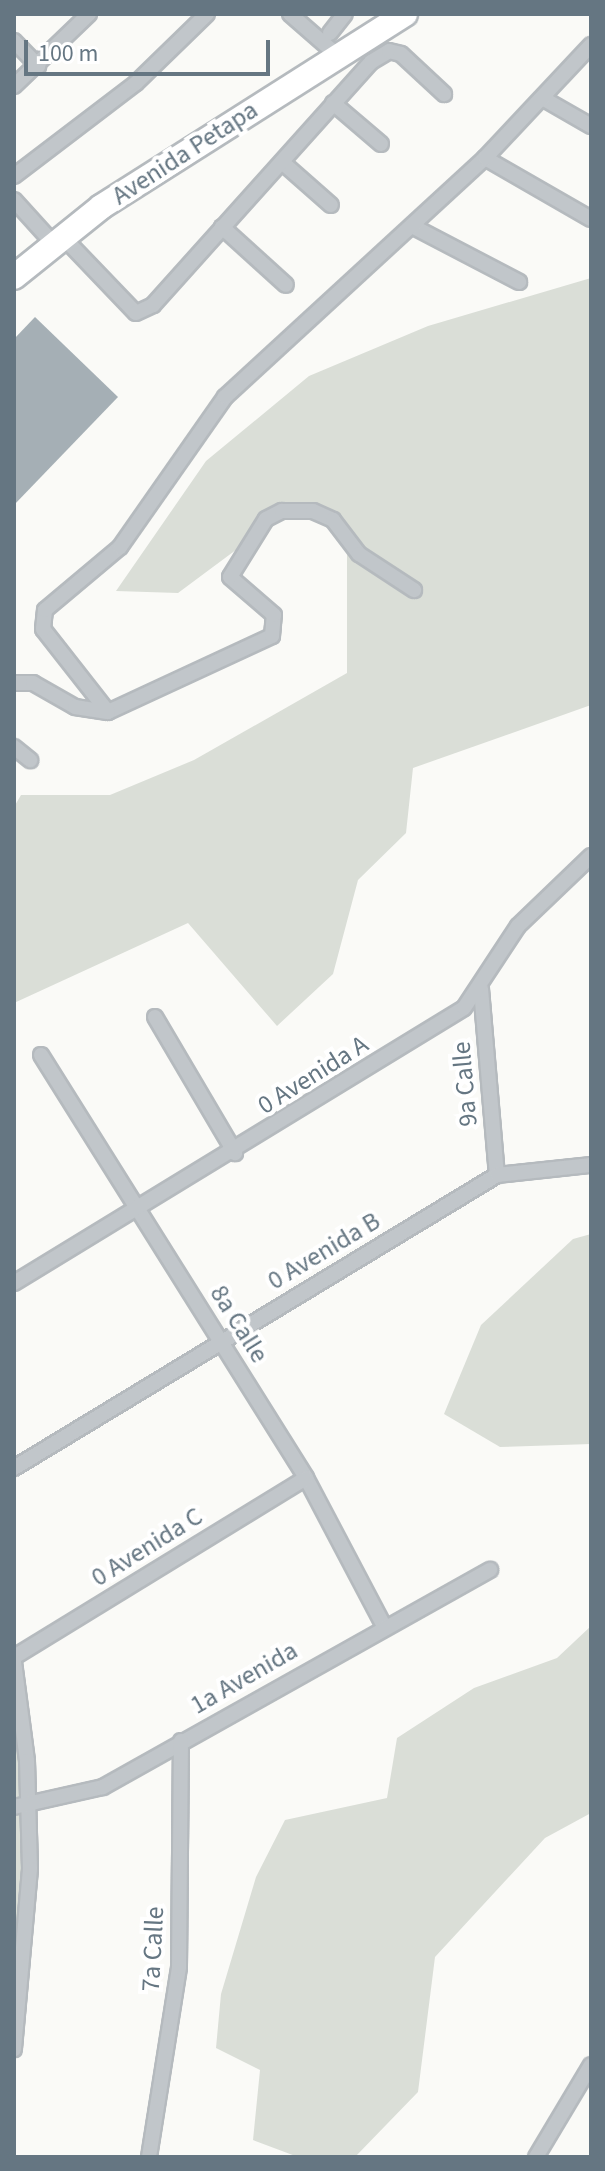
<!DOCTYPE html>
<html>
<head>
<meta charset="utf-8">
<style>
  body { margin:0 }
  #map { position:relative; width:605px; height:2171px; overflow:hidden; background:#fafaf7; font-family:"Source Sans 3",sans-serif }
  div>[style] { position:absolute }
  .green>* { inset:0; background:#daded7 }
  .building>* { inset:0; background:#a5afb5 }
  .roads { filter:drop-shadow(2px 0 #b5babe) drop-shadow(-2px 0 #b5babe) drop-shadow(0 2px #b5babe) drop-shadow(0 -2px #b5babe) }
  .minor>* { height:14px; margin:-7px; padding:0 7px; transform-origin:7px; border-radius:7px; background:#c1c6ca }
  .primary>* { height:24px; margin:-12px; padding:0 12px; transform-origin:12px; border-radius:12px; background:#fff }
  span { translate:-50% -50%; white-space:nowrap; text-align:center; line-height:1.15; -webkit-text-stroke:8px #fff; paint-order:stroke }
  .street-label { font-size:26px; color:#657682 }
  .frame { position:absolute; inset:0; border:16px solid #657682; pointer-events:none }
  .scale { position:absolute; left:24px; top:40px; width:246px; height:36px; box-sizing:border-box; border:4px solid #657682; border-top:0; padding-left:10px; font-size:24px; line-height:28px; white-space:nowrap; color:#657682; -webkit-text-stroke:6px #fff; paint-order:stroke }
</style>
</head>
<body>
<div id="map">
  <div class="green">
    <i style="clip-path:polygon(591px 278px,591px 705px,413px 768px,406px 833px,358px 880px,333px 974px,277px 1026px,188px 923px,14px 1003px,14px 807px,21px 795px,110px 795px,194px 760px,347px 673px,347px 537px,295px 506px,178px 593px,116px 591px,206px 461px,309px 376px,428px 326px)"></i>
    <i style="clip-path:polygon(591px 1234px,591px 1444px,500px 1447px,444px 1414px,481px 1325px,573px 1239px)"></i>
    <i style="clip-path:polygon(591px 1626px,591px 1813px,545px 1838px,435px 1957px,418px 2092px,355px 2157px,298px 2157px,253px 2140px,260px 2070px,216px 2048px,221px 1994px,256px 1877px,285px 1820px,387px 1798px,397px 1738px,474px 1688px,557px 1658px)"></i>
    <i style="clip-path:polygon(14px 1662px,29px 1804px,14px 2049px)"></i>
  </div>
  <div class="building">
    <i style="clip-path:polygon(35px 317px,118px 397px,14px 505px,14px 339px)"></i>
  </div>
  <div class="roads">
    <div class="minor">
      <i style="left:290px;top:14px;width:62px;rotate:41.1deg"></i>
      <i style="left:330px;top:33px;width:24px;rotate:-52deg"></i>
      <i style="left:14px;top:41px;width:35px;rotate:46deg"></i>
      <i style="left:14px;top:86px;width:104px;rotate:-43.8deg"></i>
      <i style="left:544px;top:99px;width:54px;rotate:29.9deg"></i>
      <i style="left:333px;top:103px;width:63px;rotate:40.5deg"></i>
      <i style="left:485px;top:158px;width:122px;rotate:29.9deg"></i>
      <i style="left:282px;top:162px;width:65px;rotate:41.3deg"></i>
      <i style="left:14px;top:176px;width:153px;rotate:-37.3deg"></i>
      <i style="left:136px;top:83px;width:99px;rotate:-44.2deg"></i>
      <i style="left:14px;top:200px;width:58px;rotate:47.8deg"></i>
      <i style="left:412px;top:226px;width:121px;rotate:27.6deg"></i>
      <i style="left:222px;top:227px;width:86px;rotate:42.2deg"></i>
      <i style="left:63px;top:237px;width:105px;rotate:46.2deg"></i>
      <i style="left:136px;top:313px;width:19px;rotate:-25deg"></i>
      <i style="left:153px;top:305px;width:326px;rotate:-48.1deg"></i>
      <i style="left:371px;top:62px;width:21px;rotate:-31deg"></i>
      <i style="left:389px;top:51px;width:12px;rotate:14deg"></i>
      <i style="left:401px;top:54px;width:59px;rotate:42.9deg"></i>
      <i style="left:14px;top:683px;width:19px"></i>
      <i style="left:33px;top:683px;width:48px;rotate:29.7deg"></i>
      <i style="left:75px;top:707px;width:33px;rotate:9deg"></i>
      <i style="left:108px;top:712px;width:181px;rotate:-24.9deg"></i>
      <i style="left:272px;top:636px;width:21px;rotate:-85deg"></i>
      <i style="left:274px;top:615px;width:58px;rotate:-139.2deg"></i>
      <i style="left:230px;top:577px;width:68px;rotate:-58.2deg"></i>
      <i style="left:266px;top:519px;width:18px;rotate:-27deg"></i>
      <i style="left:282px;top:511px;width:31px"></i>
      <i style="left:313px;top:511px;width:22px;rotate:24deg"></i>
      <i style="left:333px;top:520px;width:43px;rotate:52.6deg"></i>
      <i style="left:359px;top:554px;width:66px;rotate:33.2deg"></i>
      <i style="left:108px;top:712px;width:105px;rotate:-128.1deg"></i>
      <i style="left:43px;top:629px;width:19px;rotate:-84deg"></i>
      <i style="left:45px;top:610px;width:98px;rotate:-40deg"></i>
      <i style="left:120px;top:547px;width:183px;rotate:-55deg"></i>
      <i style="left:225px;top:397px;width:353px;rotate:-42.6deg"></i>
      <i style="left:485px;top:158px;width:155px;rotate:-46.8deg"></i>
      <i style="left:14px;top:747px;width:21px;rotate:39deg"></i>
      <i style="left:481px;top:989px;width:187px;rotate:85.1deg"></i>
      <i style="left:155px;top:1017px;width:158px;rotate:59.5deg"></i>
      <i style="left:41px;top:1055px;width:499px;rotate:57.9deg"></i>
      <i style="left:306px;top:1478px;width:167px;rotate:62.2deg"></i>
      <i style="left:14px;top:1283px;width:527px;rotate:-31.43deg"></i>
      <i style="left:464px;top:1008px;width:98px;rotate:-56.6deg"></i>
      <i style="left:518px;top:926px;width:101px;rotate:-43.8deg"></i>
      <i style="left:14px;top:1468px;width:565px;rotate:-31.24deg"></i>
      <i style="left:497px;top:1175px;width:95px;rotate:-6.1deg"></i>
      <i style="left:14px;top:1657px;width:342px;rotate:-31.5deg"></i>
      <i style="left:14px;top:1662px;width:100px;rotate:82.5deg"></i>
      <i style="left:27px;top:1761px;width:108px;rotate:88.4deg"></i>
      <i style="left:30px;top:1869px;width:181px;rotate:95.1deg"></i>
      <i style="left:14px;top:1807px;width:91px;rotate:-12.7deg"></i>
      <i style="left:103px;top:1787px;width:444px;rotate:-29.3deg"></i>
      <i style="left:149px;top:2157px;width:192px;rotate:-81deg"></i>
      <i style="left:179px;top:1967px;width:226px;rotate:-89.5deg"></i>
      <i style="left:536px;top:2157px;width:107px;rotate:-59.1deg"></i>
    </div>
    <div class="primary">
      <i style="left:14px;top:277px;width:112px;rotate:-38.8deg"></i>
      <i style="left:101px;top:207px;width:360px;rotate:-32.4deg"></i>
    </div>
  </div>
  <div class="street-label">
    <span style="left:185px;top:153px;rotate:-33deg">Avenida Petapa</span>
    <span style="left:313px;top:1075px;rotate:-32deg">0 Avenida A</span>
    <span style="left:465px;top:1084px;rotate:-95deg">9a Calle</span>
    <span style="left:324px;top:1251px;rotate:-31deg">0 Avenida B</span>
    <span style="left:239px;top:1324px;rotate:58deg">8a Calle</span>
    <span style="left:147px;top:1547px;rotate:-32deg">0 Avenida C</span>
    <span style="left:244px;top:1678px;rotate:-30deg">1a Avenida</span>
    <span style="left:153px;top:1949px;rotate:-87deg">7a Calle</span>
  </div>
  <div class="frame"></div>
  <div class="scale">100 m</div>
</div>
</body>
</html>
